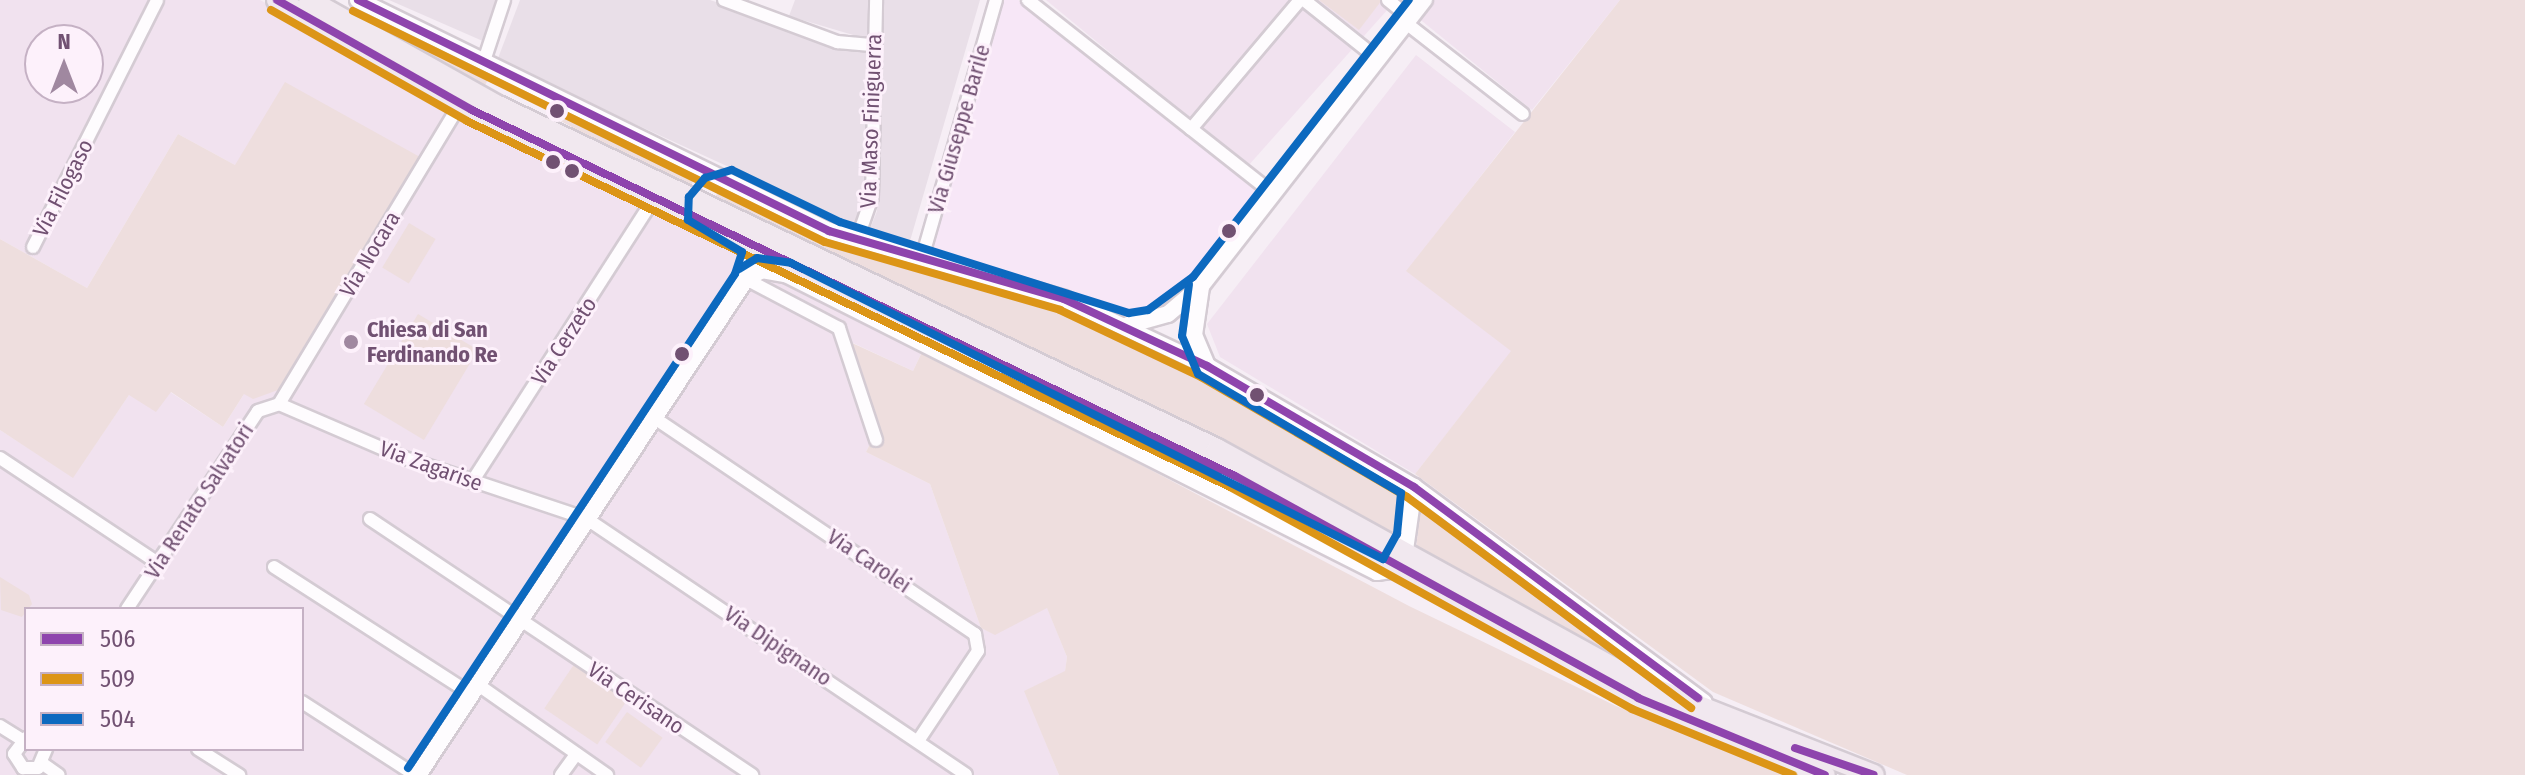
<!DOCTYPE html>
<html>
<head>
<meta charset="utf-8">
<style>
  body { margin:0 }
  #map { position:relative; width:2525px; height:775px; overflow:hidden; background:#f6eef5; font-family:"Fira Sans Condensed",sans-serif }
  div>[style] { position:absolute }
  .residential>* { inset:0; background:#f1e2ef }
  .commercial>* { inset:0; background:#f7e7f7 }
  .industrial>* { inset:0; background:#e9dfe8 }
  .green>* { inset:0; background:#eedede; transform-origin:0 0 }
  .roads { filter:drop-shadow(2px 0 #d4cbd3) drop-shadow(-2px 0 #d4cbd3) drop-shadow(0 2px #d4cbd3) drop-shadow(0 -2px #d4cbd3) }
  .minor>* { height:12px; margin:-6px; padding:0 6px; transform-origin:6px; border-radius:6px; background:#fefcfe }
  .tertiary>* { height:16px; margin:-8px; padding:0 8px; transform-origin:8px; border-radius:8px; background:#fefcfe }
  .primary>* { height:20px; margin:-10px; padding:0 10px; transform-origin:10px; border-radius:10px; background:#f1e8ef }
  .bus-1>* { height:8px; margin:-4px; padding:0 4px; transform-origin:4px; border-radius:4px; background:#8e44ad }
  .bus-2>* { height:8px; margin:-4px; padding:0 4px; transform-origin:4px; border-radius:4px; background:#dc9517 }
  .bus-3>* { height:8px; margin:-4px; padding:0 4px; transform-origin:4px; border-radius:4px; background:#0c69bf }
  .dots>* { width:22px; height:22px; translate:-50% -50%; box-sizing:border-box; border:4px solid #fdf1fb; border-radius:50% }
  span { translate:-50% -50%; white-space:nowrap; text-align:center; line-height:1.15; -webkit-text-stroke:6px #fdf1fb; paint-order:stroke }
  .street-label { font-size:22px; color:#715172 }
  .poi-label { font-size:22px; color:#715172; font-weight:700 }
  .left { translate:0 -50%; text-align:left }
  .legend { position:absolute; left:24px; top:607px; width:280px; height:144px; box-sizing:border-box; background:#fdf1fb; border:2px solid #c5b1c4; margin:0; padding:10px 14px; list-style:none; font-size:24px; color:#715172 }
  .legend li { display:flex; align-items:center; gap:16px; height:40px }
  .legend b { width:40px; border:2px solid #c5b1c4 }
  .north { position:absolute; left:24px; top:24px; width:80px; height:80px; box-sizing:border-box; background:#fdf1fb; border:2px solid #c5b1c4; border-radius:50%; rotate:0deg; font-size:22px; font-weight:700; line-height:32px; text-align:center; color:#715172 }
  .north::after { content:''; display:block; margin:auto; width:28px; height:36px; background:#a088a0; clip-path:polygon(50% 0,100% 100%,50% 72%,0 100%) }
</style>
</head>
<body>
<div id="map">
  <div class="residential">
    <i style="clip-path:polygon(evenodd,0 0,260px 0,464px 114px,923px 350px,913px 371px,851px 342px,877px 430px,866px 452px,930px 484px,981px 628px,995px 634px,1047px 607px,1067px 657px,1065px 672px,1025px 691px,1059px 775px,0 775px,0 430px,73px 477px,129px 395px,170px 392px,223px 427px,244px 394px,235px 165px,178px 134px,87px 288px,0 239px,0 0,40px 40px,88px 40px,88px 88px,40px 88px,40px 40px,0 0,26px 609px,302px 609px,302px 749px,26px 749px,26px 609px)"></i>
    <i style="clip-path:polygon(1046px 0,1379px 0,1389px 8px,1248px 166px)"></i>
    <i style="clip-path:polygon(1396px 0,1620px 0,1532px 110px)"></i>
    <i style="clip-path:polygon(1416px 55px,1515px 132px,1407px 271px,1512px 351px,1415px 474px,1220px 357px,1207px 324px)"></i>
  </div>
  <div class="commercial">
    <i style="clip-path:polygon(1001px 0,1018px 0,1265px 197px,1190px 288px,1159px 311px,1118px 315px,930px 254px)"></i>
  </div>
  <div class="industrial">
    <i style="clip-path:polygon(389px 0,499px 0,485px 42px)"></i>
    <i style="clip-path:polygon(520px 0,710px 0,868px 52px,867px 200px,858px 226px,497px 61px)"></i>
    <i style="clip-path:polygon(795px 0,871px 0,870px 40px,789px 16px)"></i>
    <i style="clip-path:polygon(881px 0,980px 0,910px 241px,870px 229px,877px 211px)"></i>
  </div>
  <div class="green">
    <i style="clip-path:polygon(1319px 0,1382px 0,1359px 30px)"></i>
    <i style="clip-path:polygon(1620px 0,2525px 0,2525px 775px,1907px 775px,1713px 692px,1415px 474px,1511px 351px,1406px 271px)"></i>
    <i style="clip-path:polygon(364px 14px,491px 74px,483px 89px,348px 15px)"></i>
    <i style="clip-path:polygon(285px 82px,420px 157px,278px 390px,253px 399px,244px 394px,223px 427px,171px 392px,156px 412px,129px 395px,73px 478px,0 430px,0 239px,87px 288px,178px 134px,235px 165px)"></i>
    <i style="left:554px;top:104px;width:159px;height:12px;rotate:28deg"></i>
    <i style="clip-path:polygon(720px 192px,824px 238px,1083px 314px,1169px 353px,1402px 488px,1403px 531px,1390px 535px,710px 200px)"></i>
    <i style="left:409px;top:223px;width:31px;height:52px;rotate:31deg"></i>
    <i style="left:418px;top:314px;width:70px;height:105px;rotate:31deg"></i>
    <i style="clip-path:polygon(850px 342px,913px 371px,923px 350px,1409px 606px,1616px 706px,1786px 775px,1059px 775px,1024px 691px,1065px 671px,1067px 657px,1047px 608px,995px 635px,981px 628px,930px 484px,866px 452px,877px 430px)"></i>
    <i style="clip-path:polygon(1421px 501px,1662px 680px,1660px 683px,1416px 549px)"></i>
    <i style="clip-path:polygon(0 577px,29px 595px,32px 604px,22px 617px,1px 610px)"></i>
    <i style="left:575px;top:663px;width:64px;height:55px;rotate:34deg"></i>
    <i style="left:627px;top:712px;width:44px;height:37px;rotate:36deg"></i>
  </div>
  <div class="roads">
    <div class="minor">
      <i style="left:724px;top:0;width:121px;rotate:20.4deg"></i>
      <i style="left:837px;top:42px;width:37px;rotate:5deg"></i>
      <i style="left:1028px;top:0;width:313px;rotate:38.3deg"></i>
      <i style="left:1304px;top:0;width:95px;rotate:38.6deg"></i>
      <i style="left:1388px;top:0;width:28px;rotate:39deg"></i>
      <i style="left:1406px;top:23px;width:148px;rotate:37.9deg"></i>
      <i style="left:484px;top:61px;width:64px;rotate:-71.8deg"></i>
      <i style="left:1191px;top:129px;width:169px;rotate:-49.8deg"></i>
      <i style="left:857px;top:240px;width:46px;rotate:-70.8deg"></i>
      <i style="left:872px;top:197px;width:197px;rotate:-88.8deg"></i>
      <i style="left:33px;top:247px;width:276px;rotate:-63.3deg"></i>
      <i style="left:922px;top:258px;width:268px;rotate:-74deg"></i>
      <i style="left:746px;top:279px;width:105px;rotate:27.8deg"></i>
      <i style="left:839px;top:328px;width:118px;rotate:71.7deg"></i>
      <i style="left:279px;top:404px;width:134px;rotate:23.3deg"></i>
      <i style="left:402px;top:457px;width:195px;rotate:18.5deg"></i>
      <i style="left:587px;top:519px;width:457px;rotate:34deg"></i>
      <i style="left:279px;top:404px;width:350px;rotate:-58.9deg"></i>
      <i style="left:656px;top:419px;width:385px;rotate:34deg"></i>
      <i style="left:975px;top:634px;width:17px;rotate:80deg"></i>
      <i style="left:978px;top:651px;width:108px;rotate:123.7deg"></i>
      <i style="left:0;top:458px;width:190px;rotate:33.6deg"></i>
      <i style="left:472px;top:482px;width:337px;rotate:-57.3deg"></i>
      <i style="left:370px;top:519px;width:460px;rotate:33.8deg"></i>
      <i style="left:274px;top:567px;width:234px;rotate:32.8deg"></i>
      <i style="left:127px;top:609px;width:237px;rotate:-56.5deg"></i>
      <i style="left:258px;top:411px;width:22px;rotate:-18deg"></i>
      <i style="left:477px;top:684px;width:159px;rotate:35deg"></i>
      <i style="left:302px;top:702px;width:135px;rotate:32.9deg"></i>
      <i style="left:0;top:726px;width:26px;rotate:32deg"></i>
      <i style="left:26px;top:738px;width:20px;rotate:127deg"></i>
      <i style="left:14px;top:754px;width:17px;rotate:57deg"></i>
      <i style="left:23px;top:768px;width:15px"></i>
      <i style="left:38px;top:768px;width:21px;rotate:-67deg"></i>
      <i style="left:198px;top:749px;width:49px;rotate:32.4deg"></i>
      <i style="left:43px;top:764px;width:19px;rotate:35deg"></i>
      <i style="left:561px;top:775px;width:26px;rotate:-54deg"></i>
    </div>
    <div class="tertiary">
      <i style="left:358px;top:0;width:525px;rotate:26.13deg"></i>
      <i style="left:829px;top:231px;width:245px;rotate:16.1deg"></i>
      <i style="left:1064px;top:299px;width:158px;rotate:25.1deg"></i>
      <i style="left:1207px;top:366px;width:240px;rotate:30.3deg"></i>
      <i style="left:1414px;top:487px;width:361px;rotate:36.6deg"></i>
      <i style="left:786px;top:274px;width:662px;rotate:26.76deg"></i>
      <i style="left:1377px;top:572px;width:14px;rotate:-8deg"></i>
      <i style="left:1391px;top:570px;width:24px;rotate:-55deg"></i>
      <i style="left:1405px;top:550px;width:64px;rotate:-81.9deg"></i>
      <i style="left:746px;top:279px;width:18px;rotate:-29deg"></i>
      <i style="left:762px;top:270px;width:36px;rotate:10deg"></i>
      <i style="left:1201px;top:287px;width:49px;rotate:98.3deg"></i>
      <i style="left:1194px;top:335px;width:34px;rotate:67deg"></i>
      <i style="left:1128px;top:325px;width:41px;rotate:-15.4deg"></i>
      <i style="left:1168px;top:314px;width:43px;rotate:-40.3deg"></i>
      <i style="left:1201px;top:286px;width:363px;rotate:-52.1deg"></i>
      <i style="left:418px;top:775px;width:595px;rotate:-56.52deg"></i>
      <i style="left:746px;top:279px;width:34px;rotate:-73deg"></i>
    </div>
    <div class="primary">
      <i style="left:277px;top:0;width:224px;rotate:29.4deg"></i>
      <i style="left:472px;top:110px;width:846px;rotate:25.63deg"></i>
      <i style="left:1235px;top:476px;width:460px;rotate:28.8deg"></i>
      <i style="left:1638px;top:698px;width:202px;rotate:22.4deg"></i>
      <i style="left:309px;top:0;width:214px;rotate:29.3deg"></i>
      <i style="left:496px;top:105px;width:799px;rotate:25.51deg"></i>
      <i style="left:1217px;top:449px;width:487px;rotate:28.9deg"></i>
      <i style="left:1643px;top:684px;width:248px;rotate:21.5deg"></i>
    </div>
  </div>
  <div class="bus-1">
    <i style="left:277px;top:0;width:224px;rotate:29.4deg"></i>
    <i style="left:472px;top:110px;width:846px;rotate:25.63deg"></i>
    <i style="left:1235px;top:476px;width:460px;rotate:28.8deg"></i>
    <i style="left:1638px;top:698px;width:202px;rotate:22.4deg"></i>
    <i style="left:358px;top:0;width:525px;rotate:26.13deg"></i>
    <i style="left:829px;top:231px;width:245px;rotate:16.1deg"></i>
    <i style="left:1064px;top:299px;width:158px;rotate:25.1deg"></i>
    <i style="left:1207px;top:366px;width:240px;rotate:30.3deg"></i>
    <i style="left:1414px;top:487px;width:354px;rotate:36.6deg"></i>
    <i style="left:1795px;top:748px;width:83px;rotate:18.9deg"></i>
  </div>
  <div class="bus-2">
    <i style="left:271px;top:10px;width:225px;rotate:29.5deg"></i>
    <i style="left:467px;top:121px;width:846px;rotate:25.63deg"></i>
    <i style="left:1230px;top:487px;width:459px;rotate:28.9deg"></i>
    <i style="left:1632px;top:709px;width:174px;rotate:22.3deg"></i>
    <i style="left:353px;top:11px;width:525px;rotate:26.08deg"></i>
    <i style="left:825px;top:242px;width:245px;rotate:16.1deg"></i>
    <i style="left:1060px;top:310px;width:156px;rotate:25.4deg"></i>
    <i style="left:1201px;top:377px;width:238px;rotate:30.2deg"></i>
    <i style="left:1407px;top:497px;width:354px;rotate:36.6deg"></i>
  </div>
  <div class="bus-3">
    <i style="left:739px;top:269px;width:21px;rotate:-31deg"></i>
    <i style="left:757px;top:258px;width:34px;rotate:8deg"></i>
    <i style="left:791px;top:263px;width:662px;rotate:26.57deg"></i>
    <i style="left:1383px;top:559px;width:29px;rotate:-61deg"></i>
    <i style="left:1397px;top:534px;width:41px;rotate:-84.4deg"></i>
    <i style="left:1401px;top:493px;width:235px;rotate:-149.6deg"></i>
    <i style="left:1198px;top:374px;width:41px;rotate:-112.8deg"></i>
    <i style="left:1182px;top:336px;width:52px;rotate:-82.3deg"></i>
    <i style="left:408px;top:768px;width:592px;rotate:-56.5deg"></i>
    <i style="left:735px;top:274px;width:23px;rotate:-72deg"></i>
    <i style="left:742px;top:252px;width:63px;rotate:-149.3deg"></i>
    <i style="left:688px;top:220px;width:23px;rotate:-88deg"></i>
    <i style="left:689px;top:197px;width:25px;rotate:-50deg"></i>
    <i style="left:705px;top:178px;width:28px;rotate:-17deg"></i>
    <i style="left:732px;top:170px;width:120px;rotate:25.7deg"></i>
    <i style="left:840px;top:222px;width:303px;rotate:17.5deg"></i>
    <i style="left:1129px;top:313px;width:19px;rotate:-9deg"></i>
    <i style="left:1148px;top:310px;width:56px;rotate:-36.3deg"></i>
    <i style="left:1193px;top:277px;width:351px;rotate:-52.1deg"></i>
  </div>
  <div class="dots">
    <i style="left:557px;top:111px;background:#715172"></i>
    <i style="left:553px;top:162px;background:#715172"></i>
    <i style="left:572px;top:171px;background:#715172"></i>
    <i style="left:1229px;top:231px;background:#715172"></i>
    <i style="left:351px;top:342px;background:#a088a0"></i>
    <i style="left:682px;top:354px;background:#715172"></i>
    <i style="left:1257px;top:395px;background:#715172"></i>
  </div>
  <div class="street-label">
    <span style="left:871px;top:121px;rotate:-88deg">Via Maso Finiguerra</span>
    <span style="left:959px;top:129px;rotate:-74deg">Via Giuseppe Barile</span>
    <span style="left:63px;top:188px;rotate:-63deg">Via Filogaso</span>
    <span style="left:370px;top:254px;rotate:-59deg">Via Nocara</span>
    <span style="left:564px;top:341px;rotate:-57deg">Via Cerzeto</span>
    <span style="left:431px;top:466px;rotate:20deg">Via Zagarise</span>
    <span style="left:199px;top:501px;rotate:-57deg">Via Renato Salvatori</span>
    <span style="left:869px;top:561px;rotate:34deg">Via Carolei</span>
    <span style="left:778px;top:646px;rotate:34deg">Via Dipignano</span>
    <span style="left:636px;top:698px;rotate:34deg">Via Cerisano</span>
  </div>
  <div class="poi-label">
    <span class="left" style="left:367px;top:342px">Chiesa di San<br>Ferdinando Re</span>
  </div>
  <ul class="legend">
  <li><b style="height:10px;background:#8e44ad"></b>506</li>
  <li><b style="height:10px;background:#dc9517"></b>509</li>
  <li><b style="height:10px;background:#0c69bf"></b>504</li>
  </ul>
  <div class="north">N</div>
</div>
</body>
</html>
